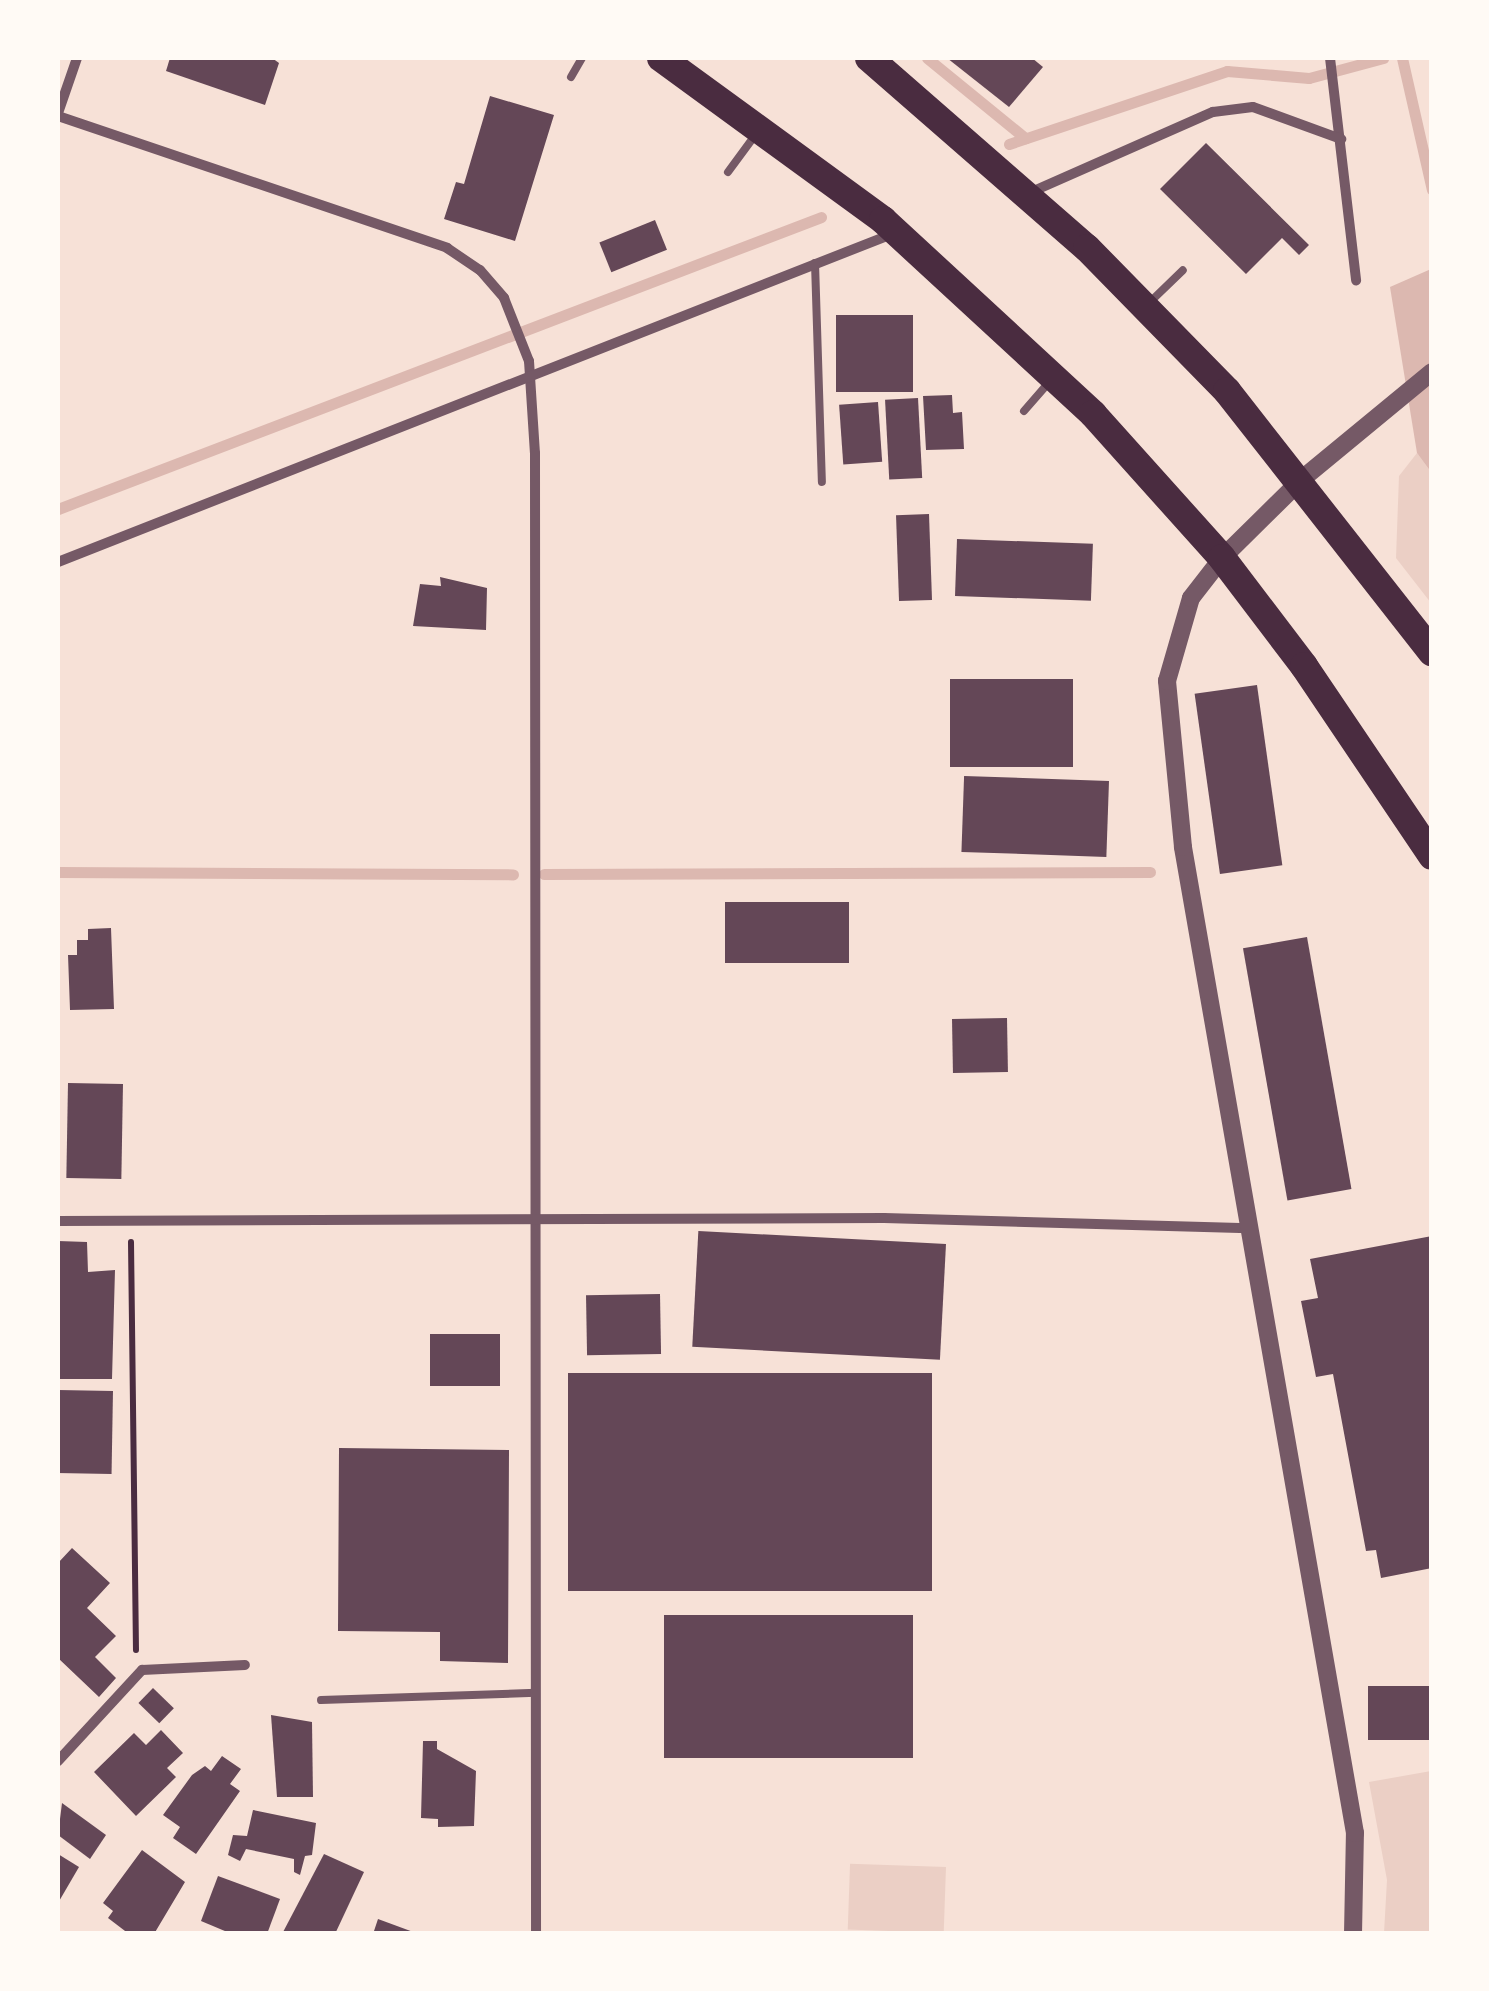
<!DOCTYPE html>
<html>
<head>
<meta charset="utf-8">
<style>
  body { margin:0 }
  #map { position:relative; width:1489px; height:1991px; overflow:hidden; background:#f7e1d7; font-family:Manrope,sans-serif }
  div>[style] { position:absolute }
  .green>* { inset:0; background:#ebcfc5; transform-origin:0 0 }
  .water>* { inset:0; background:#dcb8b0 }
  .stream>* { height:11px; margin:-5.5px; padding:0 5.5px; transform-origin:5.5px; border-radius:5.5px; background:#dcb8b0 }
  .building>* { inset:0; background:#644757; transform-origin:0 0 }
  .path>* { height:6px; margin:-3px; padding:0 3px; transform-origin:3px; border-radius:3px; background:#4a2c40 }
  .service>* { height:8px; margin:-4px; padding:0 4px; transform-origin:4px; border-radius:4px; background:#755966 }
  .minor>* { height:10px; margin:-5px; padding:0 5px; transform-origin:5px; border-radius:5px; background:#755966 }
  .tertiary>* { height:18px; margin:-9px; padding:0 9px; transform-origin:9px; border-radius:9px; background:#755966 }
  .trunk>* { height:28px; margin:-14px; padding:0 14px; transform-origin:14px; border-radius:14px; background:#4a2c40 }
  span { translate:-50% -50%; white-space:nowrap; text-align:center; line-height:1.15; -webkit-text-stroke:10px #fffaf5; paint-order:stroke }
  .frame { position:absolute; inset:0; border:60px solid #fffaf5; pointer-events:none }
</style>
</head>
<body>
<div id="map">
  <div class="green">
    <i style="clip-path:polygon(1417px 453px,1431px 472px,1431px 603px,1396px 558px,1399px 476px)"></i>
    <i style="clip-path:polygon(1431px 1771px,1431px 1933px,1384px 1933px,1387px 1880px,1369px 1782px)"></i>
    <i style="left:946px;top:1867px;width:66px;height:96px;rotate:92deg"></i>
  </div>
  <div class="water">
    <i style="clip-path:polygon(1431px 269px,1431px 472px,1417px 453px,1390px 287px)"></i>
  </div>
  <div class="stream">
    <i style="left:927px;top:58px;width:127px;rotate:39.2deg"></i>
    <i style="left:1402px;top:58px;width:135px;rotate:77.2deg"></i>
    <i style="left:1009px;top:144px;width:230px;rotate:-18.5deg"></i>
    <i style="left:1227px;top:71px;width:82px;rotate:4.9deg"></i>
    <i style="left:1309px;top:78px;width:77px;rotate:-15.1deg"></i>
    <i style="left:58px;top:509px;width:817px;rotate:-20.94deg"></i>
    <i style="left:58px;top:872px;width:455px;rotate:0.3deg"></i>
    <i style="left:544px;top:874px;width:606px;rotate:-0.19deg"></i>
  </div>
  <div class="building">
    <i style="clip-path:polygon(170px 58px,272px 58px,279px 63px,265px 105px,166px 71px)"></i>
    <i style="clip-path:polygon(947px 58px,1032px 58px,1043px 67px,1009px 107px)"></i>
    <i style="clip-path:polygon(490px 96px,554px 115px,515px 241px,444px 219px,456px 182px,464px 184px)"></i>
    <i style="clip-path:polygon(1206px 143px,1309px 245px,1299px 255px,1282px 238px,1246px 274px,1160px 189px)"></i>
    <i style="left:655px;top:220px;width:32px;height:60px;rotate:68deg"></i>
    <i style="left:913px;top:315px;width:77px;height:77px;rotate:90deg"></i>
    <i style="clip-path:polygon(952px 395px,953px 413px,962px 412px,964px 449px,926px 450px,923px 396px)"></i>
    <i style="left:918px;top:398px;width:80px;height:33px;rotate:87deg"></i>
    <i style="left:878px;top:402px;width:60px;height:39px;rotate:86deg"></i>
    <i style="left:929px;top:514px;width:86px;height:33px;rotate:88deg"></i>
    <i style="left:957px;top:539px;width:136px;height:57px;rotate:2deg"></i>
    <i style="clip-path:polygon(440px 577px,487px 588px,486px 630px,413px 626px,420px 584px,441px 586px)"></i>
    <i style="left:950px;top:679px;width:123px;height:88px"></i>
    <i style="left:1257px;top:685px;width:182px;height:63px;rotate:82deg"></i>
    <i style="left:1109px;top:781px;width:76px;height:145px;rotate:92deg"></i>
    <i style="left:725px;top:902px;width:124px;height:61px"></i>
    <i style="clip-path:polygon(111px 928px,114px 1009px,70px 1010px,68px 955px,77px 955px,77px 940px,88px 940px,88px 929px)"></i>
    <i style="left:1307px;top:937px;width:256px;height:65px;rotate:80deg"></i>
    <i style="left:1007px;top:1018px;width:54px;height:55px;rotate:89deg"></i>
    <i style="left:68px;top:1083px;width:55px;height:95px;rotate:1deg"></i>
    <i style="clip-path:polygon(1432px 1236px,1432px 1568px,1381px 1578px,1376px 1550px,1366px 1551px,1333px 1374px,1316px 1377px,1301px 1301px,1318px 1298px,1310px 1259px)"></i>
    <i style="clip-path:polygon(58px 1241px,87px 1242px,88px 1272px,115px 1270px,112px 1379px,58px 1379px)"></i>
    <i style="left:946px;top:1244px;width:116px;height:248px;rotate:93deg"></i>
    <i style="left:660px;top:1294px;width:60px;height:74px;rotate:89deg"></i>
    <i style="left:500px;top:1334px;width:52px;height:70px;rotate:90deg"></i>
    <i style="left:568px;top:1373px;width:364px;height:218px"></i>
    <i style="left:58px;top:1390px;width:55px;height:83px;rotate:1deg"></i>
    <i style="clip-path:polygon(339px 1448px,509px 1450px,508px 1663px,440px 1661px,440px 1632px,338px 1631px)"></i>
    <i style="clip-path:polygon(72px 1548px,110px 1583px,87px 1608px,116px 1636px,95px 1657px,116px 1678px,99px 1697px,58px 1658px,58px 1563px)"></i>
    <i style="left:664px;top:1615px;width:249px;height:143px"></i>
    <i style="left:1432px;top:1686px;width:54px;height:64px;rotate:90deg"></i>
    <i style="left:153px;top:1688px;width:29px;height:21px;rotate:44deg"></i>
    <i style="clip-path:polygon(271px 1715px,312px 1722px,313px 1797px,277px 1797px)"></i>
    <i style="clip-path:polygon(161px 1730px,183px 1753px,167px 1768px,176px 1777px,136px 1816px,94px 1772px,134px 1733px,146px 1745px)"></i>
    <i style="clip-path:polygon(423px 1741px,437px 1741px,437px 1749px,476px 1771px,474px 1826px,438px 1827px,438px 1819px,421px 1818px)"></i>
    <i style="clip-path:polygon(222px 1756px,241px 1769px,230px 1784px,240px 1791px,196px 1854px,173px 1838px,180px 1827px,163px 1815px,192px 1775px,205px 1766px,211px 1771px)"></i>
    <i style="clip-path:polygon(62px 1803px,106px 1835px,90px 1859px,58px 1835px)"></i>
    <i style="clip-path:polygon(253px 1810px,316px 1823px,312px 1855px,305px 1856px,300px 1875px,294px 1872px,294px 1859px,246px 1849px,240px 1861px,228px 1855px,233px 1835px,247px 1836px)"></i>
    <i style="clip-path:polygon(142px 1850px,185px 1882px,154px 1934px,129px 1934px,108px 1918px,113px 1911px,103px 1903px)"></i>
    <i style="clip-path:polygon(58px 1854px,79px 1867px,58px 1903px)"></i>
    <i style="clip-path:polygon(324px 1854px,364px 1872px,335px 1934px,282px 1934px)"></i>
    <i style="clip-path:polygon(218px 1876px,280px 1899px,267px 1934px,232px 1934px,201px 1921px)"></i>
    <i style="clip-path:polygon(378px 1919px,416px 1933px,416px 1934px,373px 1934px)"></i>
  </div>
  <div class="path">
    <i style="left:131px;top:1242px;width:408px;rotate:89.3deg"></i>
  </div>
  <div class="service">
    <i style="left:571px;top:77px;width:22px;rotate:-60deg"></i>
    <i style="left:728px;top:172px;width:47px;rotate:-53.6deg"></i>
    <i style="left:815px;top:263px;width:219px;rotate:88.2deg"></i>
    <i style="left:1149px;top:303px;width:47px;rotate:-44.1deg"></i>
    <i style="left:1024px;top:411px;width:38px;rotate:-49deg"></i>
    <i style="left:321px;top:1700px;width:215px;rotate:-1.9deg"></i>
  </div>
  <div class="minor">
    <i style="left:1330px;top:58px;width:224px;rotate:83.3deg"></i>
    <i style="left:58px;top:113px;width:58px;rotate:-70.9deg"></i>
    <i style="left:58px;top:116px;width:411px;rotate:18.7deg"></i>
    <i style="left:447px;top:248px;width:40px;rotate:34deg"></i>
    <i style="left:480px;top:270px;width:37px;rotate:49deg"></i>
    <i style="left:504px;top:298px;width:68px;rotate:68.4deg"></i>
    <i style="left:529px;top:361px;width:92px;rotate:86.3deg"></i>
    <i style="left:535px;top:453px;width:1481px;rotate:89.96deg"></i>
    <i style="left:1029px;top:193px;width:201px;rotate:-23.8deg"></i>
    <i style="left:1213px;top:112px;width:40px;rotate:-7.1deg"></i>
    <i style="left:1253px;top:107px;width:94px;rotate:20deg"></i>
    <i style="left:58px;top:562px;width:896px;rotate:-21.47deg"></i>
    <i style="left:58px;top:1221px;width:826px;rotate:-0.21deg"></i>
    <i style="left:884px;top:1218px;width:365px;rotate:1.6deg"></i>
    <i style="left:58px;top:1761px;width:124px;rotate:-47.3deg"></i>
    <i style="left:142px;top:1670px;width:103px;rotate:-2.8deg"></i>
  </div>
  <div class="tertiary">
    <i style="left:1353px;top:1934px;width:101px;rotate:-88.9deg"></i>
    <i style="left:1355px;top:1833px;width:1001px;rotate:-99.9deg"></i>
    <i style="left:1183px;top:847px;width:167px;rotate:-95.5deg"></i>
    <i style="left:1167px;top:681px;width:86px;rotate:-73.9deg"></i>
    <i style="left:1191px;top:598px;width:51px;rotate:-52.2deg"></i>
    <i style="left:1222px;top:558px;width:112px;rotate:-44.6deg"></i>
    <i style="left:1302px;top:479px;width:168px;rotate:-39.5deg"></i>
  </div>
  <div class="trunk">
    <i style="left:661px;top:58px;width:275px;rotate:36.1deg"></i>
    <i style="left:883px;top:220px;width:286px;rotate:42.7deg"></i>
    <i style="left:1093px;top:414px;width:193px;rotate:48.1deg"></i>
    <i style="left:1222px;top:558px;width:136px;rotate:52.8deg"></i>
    <i style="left:1304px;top:666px;width:229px;rotate:56deg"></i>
    <i style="left:869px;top:58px;width:289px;rotate:41.1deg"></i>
    <i style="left:1087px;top:248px;width:200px;rotate:45.6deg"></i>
    <i style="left:1227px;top:391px;width:332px;rotate:51.9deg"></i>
  </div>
  <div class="frame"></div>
</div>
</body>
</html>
